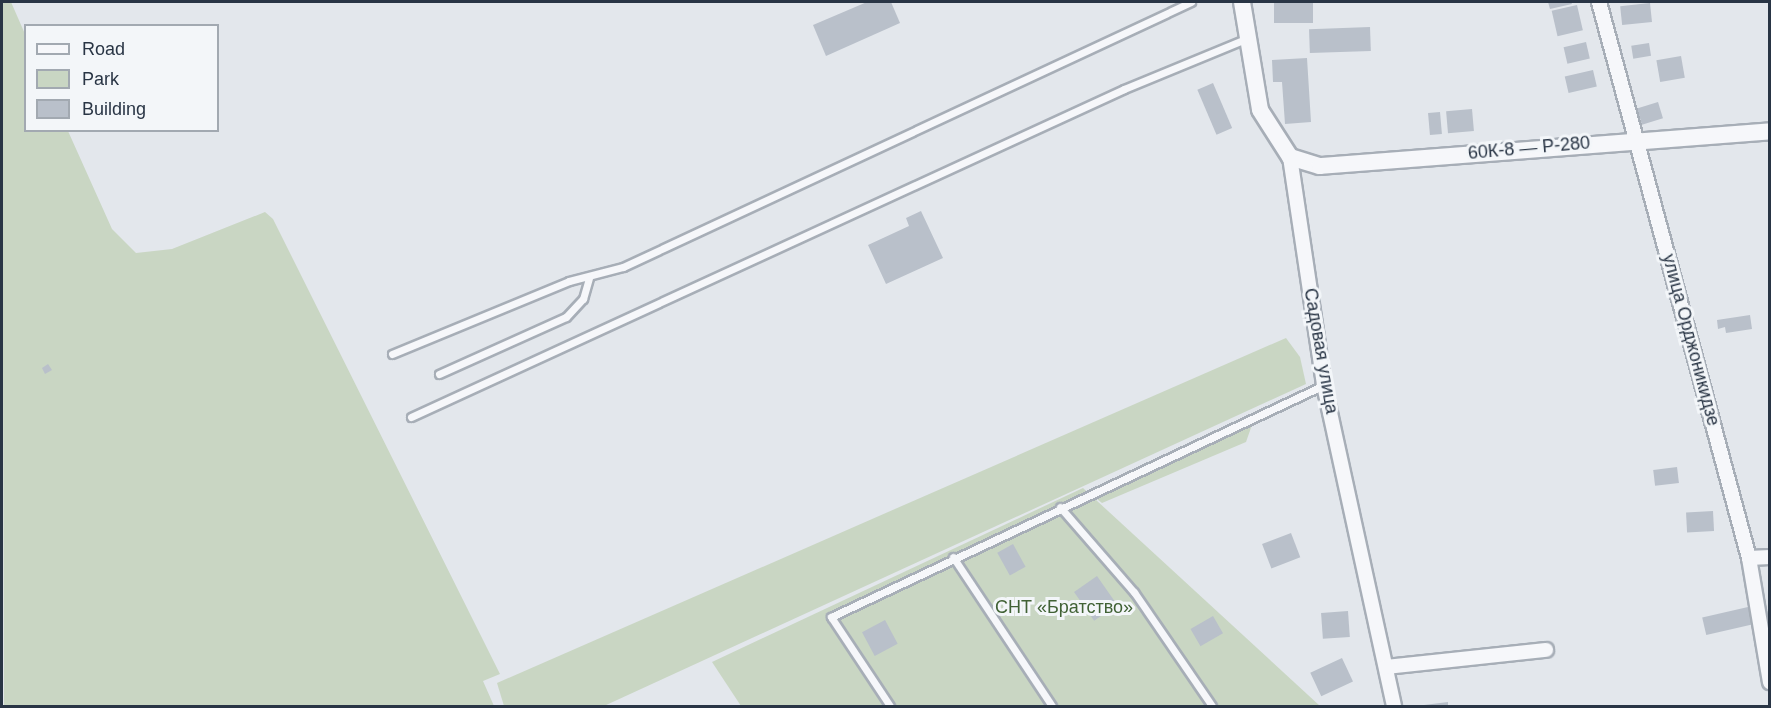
<!DOCTYPE html>
<html>
<head>
<meta charset="utf-8">
<style>
  body { margin:0 }
  #map { position:relative; width:1771px; height:708px; overflow:hidden; background:#e3e7ec; font-family:Helvetica,sans-serif }
  div>[style] { position:absolute }
  .green>* { inset:0; background:#c9d6c3 }
  .building>* { inset:0; background:#b9c0ca; transform-origin:0 0 }
  .roads { filter:drop-shadow(2px 0 #a7aeb7) drop-shadow(-2px 0 #a7aeb7) drop-shadow(0 2px #a7aeb7) drop-shadow(0 -2px #a7aeb7) }
  .service>* { height:7px; margin:-3.5px; padding:0 3.5px; transform-origin:3.5px; border-radius:3.5px; background:#f6f7fa }
  .minor>* { height:14px; margin:-7px; padding:0 7px; transform-origin:7px; border-radius:7px; background:#f6f7fa }
  .tertiary>* { height:16px; margin:-8px; padding:0 8px; transform-origin:8px; border-radius:8px; background:#f6f7fa }
  span { translate:-50% -50%; white-space:nowrap; text-align:center; line-height:1.15; -webkit-text-stroke:6px #f3f6f9; paint-order:stroke }
  .street-label { font-size:18px; color:#293545 }
  .park-label { font-size:18px; color:#416235 }
  .frame { position:absolute; inset:0; border:3px solid #293545; pointer-events:none }
  .legend { position:absolute; left:24px; top:24px; width:195px; height:108px; box-sizing:border-box; background:#f3f6f9; border:2px solid #a2a9b1; margin:0; padding:8px 10px; list-style:none; font-size:18px; color:#293545 }
  .legend li { display:flex; align-items:center; gap:12px; height:30px }
  .legend b { width:30px; border:2px solid #a2a9b1 }
</style>
</head>
<body>
<div id="map">
  <div class="green">
    <i style="clip-path:polygon(2px 2px,11px 2px,25px 34px,26px 130px,68px 131px,112px 229px,136px 253px,172px 249px,265px 212px,273px 219px,500px 674px,483px 681px,494px 706px,4px 706px)"></i>
    <i style="clip-path:polygon(1286px 338px,1300px 357px,1306px 384px,604px 706px,504px 706px,497px 683px)"></i>
    <i style="clip-path:polygon(1253px 422px,1246px 442px,1102px 503px,1092px 495px)"></i>
    <i style="clip-path:polygon(1083px 488px,1320px 706px,741px 706px,712px 662px)"></i>
  </div>
  <div class="building">
    <i style="clip-path:polygon(867px 2px,891px 2px,900px 23px,826px 56px,813px 25px)"></i>
    <i style="left:1274px;top:2px;width:39px;height:21px"></i>
    <i style="clip-path:polygon(1548px 2px,1571px 2px,1572px 4px,1550px 9px)"></i>
    <i style="left:1650px;top:3px;width:19px;height:30px;rotate:84deg"></i>
    <i style="left:1577px;top:5px;width:26px;height:26px;rotate:77deg"></i>
    <i style="left:1370px;top:27px;width:24px;height:61px;rotate:88deg"></i>
    <i style="left:1586px;top:42px;width:17px;height:23px;rotate:77deg"></i>
    <i style="left:1649px;top:43px;width:13px;height:18px;rotate:81deg"></i>
    <i style="left:1681px;top:56px;width:22px;height:25px;rotate:80deg"></i>
    <i style="clip-path:polygon(1307px 58px,1311px 122px,1285px 124px,1282px 82px,1273px 82px,1272px 60px)"></i>
    <i style="left:1593px;top:70px;width:17px;height:29px;rotate:77deg"></i>
    <i style="left:1213px;top:83px;width:49px;height:17px;rotate:67deg"></i>
    <i style="left:1658px;top:102px;width:17px;height:22px;rotate:73deg"></i>
    <i style="left:1472px;top:109px;width:22px;height:26px;rotate:85deg"></i>
    <i style="left:1440px;top:112px;width:22px;height:12px;rotate:85deg"></i>
    <i style="clip-path:polygon(921px 211px,943px 258px,886px 284px,868px 245px,909px 226px,906px 218px)"></i>
    <i style="clip-path:polygon(1750px 315px,1752px 329px,1726px 333px,1725px 327px,1718px 329px,1717px 320px)"></i>
    <i style="clip-path:polygon(48px 364px,52px 370px,45px 374px,42px 368px)"></i>
    <i style="left:1677px;top:467px;width:16px;height:24px;rotate:83deg"></i>
    <i style="left:1713px;top:511px;width:20px;height:27px;rotate:87deg"></i>
    <i style="left:1291px;top:533px;width:26px;height:31px;rotate:69deg"></i>
    <i style="left:1013px;top:544px;width:26px;height:18px;rotate:61deg"></i>
    <i style="left:1097px;top:576px;width:35px;height:28px;rotate:55deg"></i>
    <i style="left:1748px;top:607px;width:18px;height:47px;rotate:77deg"></i>
    <i style="left:1348px;top:611px;width:26px;height:27px;rotate:86deg"></i>
    <i style="left:1213px;top:616px;width:20px;height:26px;rotate:60deg"></i>
    <i style="left:885px;top:620px;width:27px;height:26px;rotate:62deg"></i>
    <i style="left:1342px;top:658px;width:26px;height:35px;rotate:65deg"></i>
    <i style="clip-path:polygon(1448px 702px,1448px 706px,1424px 706px,1424px 705px)"></i>
  </div>
  <div class="roads">
    <div class="service">
      <i style="left:392px;top:354px;width:191px;rotate:-22.4deg"></i>
      <i style="left:569px;top:281px;width:56px;rotate:-14.5deg"></i>
      <i style="left:623px;top:267px;width:627px;rotate:-25.01deg"></i>
      <i style="left:439px;top:374px;width:139px;rotate:-24.2deg"></i>
      <i style="left:566px;top:317px;width:25px;rotate:-47deg"></i>
      <i style="left:583px;top:299px;width:22px;rotate:-74deg"></i>
      <i style="left:411px;top:417px;width:785px;rotate:-24.7deg"></i>
      <i style="left:1124px;top:89px;width:134px;rotate:-22.4deg"></i>
      <i style="left:1060px;top:507px;width:113px;rotate:49deg"></i>
      <i style="left:1134px;top:592px;width:138px;rotate:55.6deg"></i>
      <i style="left:953px;top:557px;width:179px;rotate:56.4deg"></i>
      <i style="left:890px;top:706px;width:107px;rotate:-123.5deg"></i>
      <i style="left:831px;top:617px;width:545px;rotate:-25.2deg"></i>
    </div>
    <div class="minor">
      <i style="left:1599px;top:2px;width:576px;rotate:74.9deg"></i>
      <i style="left:1749px;top:558px;width:126px;rotate:80.4deg"></i>
      <i style="left:1290px;top:157px;width:231px;rotate:81.5deg"></i>
      <i style="left:1324px;top:385px;width:329px;rotate:77.7deg"></i>
      <i style="left:1749px;top:558px;width:21px;rotate:-3deg"></i>
      <i style="left:1386px;top:667px;width:161px;rotate:-6.1deg"></i>
    </div>
    <div class="tertiary">
      <i style="left:1242px;top:2px;width:109px;rotate:80.5deg"></i>
      <i style="left:1260px;top:110px;width:56px;rotate:57.4deg"></i>
      <i style="left:1290px;top:157px;width:31px;rotate:17deg"></i>
      <i style="left:1320px;top:166px;width:451px;rotate:-4.4deg"></i>
    </div>
  </div>
  <div class="street-label">
    <span style="left:1529px;top:148px;rotate:-5deg">60К-8 — Р-280</span>
    <span style="left:1691px;top:340px;rotate:75deg">улица Орджоникидзе</span>
    <span style="left:1321px;top:351px;rotate:80deg">Садовая улица</span>
  </div>
  <div class="park-label">
    <span style="left:1064px;top:607px">СНТ «Братство»</span>
  </div>
  <div class="frame"></div>
  <ul class="legend">
  <li><b style="height:8px;background:#f6f7fa"></b>Road</li>
  <li><b style="height:16px;background:#c9d6c3"></b>Park</li>
  <li><b style="height:16px;background:#b9c0ca"></b>Building</li>
  </ul>
</div>
</body>
</html>
